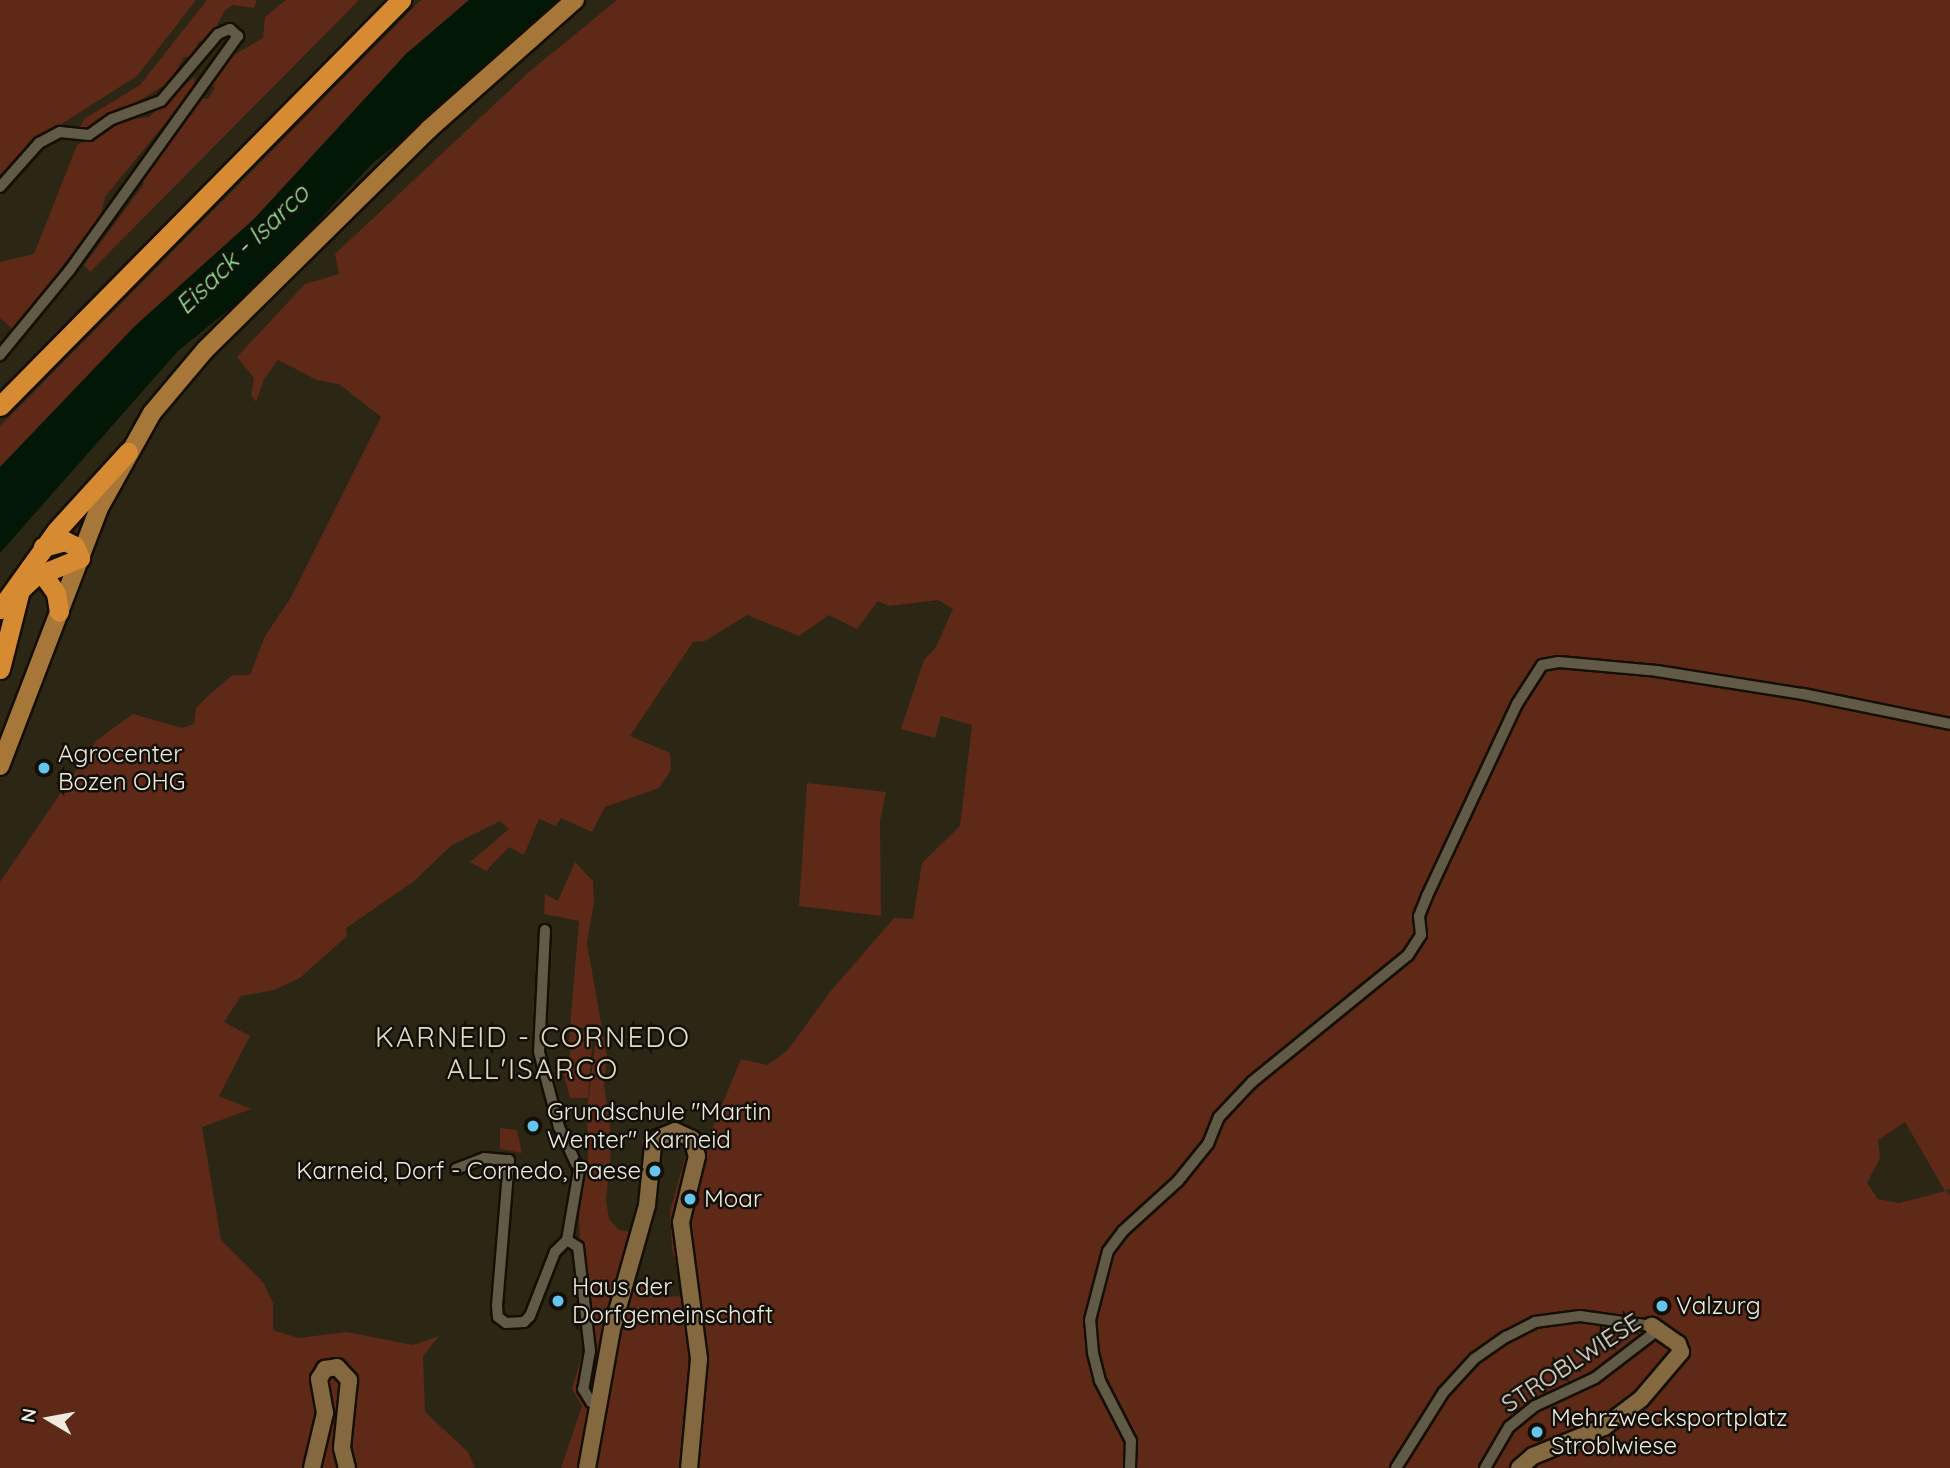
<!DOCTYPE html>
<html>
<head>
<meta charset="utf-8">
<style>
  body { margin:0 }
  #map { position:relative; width:1950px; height:1468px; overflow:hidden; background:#2c2614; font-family:Quicksand,sans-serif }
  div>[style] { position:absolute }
  .green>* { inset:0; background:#5e2917 }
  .water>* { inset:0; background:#031706 }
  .roads { filter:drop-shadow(2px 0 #140f01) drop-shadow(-2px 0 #140f01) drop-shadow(0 2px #140f01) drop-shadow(0 -2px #140f01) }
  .street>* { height:10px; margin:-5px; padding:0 5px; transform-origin:5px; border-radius:5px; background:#605a47 }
  .secondary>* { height:16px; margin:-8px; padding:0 8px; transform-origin:8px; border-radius:8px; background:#836840 }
  .primary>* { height:18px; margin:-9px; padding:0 9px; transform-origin:9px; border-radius:9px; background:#a7773a }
  .highway>* { height:19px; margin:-9.5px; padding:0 9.5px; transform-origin:9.5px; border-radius:9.5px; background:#d68a31 }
  .dots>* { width:19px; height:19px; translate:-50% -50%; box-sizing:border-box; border:4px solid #120f08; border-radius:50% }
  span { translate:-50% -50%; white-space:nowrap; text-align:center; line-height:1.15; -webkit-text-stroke:5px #120f08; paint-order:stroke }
  .poi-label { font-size:24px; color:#edeadf }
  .left { translate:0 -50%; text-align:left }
  .right { translate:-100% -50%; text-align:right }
  .street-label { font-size:24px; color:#edeadf }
  .water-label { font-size:26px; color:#8ce998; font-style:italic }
  .quarter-label { font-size:28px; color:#e1dac3; letter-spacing:2px }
  .north { position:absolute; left:14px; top:1384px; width:70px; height:70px; -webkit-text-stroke:5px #120f08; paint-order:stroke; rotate:280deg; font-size:19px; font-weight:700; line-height:28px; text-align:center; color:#edeadf }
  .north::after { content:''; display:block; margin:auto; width:24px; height:32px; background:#edeadf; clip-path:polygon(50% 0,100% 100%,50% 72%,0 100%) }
</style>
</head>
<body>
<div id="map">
  <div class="green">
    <i style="clip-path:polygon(0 0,196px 0,137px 76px,35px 141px,0 181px)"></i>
    <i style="clip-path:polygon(207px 0,257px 0,254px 8px,233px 5px,225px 10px,210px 39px,198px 42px,194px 57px,184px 57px,170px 82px,87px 132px,79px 130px,84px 119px,140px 85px)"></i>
    <i style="clip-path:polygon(286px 0,359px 0,90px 272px,84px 265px,144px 184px,139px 178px,200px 97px,208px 99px,215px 88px,209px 82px,227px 59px,263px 38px,265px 17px)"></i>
    <i style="clip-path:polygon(421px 0,469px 0,406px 54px,254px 219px,135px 326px,0 467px,0 426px)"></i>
    <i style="clip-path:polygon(evenodd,617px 0,1950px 0,1950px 1189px,1946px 1191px,1950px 1195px,1950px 1468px,561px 1468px,582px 1406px,572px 1389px,583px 1351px,579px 1214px,588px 1160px,587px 1111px,597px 1030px,570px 1026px,579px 921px,544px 914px,545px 894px,558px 901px,575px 862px,593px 881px,594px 902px,587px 943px,607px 1057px,604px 1084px,612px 1141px,606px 1200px,609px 1219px,619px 1230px,631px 1232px,642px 1185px,642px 1140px,661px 1126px,673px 1124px,693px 1130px,704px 1148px,741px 1059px,767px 1065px,787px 1051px,830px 992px,894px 918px,913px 919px,922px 863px,960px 826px,972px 725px,941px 716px,935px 738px,901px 729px,924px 660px,936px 647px,953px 609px,938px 600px,889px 606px,878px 601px,857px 629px,829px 615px,799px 636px,747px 615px,705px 641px,693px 642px,630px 736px,670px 753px,671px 770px,659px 788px,605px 807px,592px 832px,561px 818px,556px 826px,539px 819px,524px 855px,509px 847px,486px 871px,470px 862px,509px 829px,500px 821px,452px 845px,413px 882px,346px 928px,347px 936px,300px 978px,274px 990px,241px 996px,224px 1022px,250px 1036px,219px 1096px,251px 1109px,202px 1127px,221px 1240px,263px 1282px,273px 1303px,273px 1330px,298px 1338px,347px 1332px,413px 1345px,439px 1336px,423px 1356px,425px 1412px,468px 1452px,475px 1468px,0 1468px,0 882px,97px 740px,133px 714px,182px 728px,194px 724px,196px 708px,210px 694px,233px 675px,250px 675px,265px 636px,290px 599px,381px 417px,339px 384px,317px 380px,278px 360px,264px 379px,256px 402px,251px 395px,254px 378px,237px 357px,305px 284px,339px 274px,335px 254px,529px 72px,617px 0,1905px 1122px,1945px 1191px,1899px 1203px,1878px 1199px,1867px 1183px,1880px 1158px,1878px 1140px,1905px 1122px,617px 0,670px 1140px,688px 1147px,670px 1211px,672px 1248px,683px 1296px,661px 1297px,639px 1285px,633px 1272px,660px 1145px,670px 1140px)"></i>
    <i style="clip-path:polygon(195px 76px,193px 89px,105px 197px,101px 215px,14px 330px,0 318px,0 262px,34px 254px,77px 145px,127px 120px,149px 117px)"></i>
    <i style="clip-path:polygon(807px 783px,886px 792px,880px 821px,881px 916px,799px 906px)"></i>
    <i style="clip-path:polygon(570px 1032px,593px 1033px,588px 1098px,570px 1098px,564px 1075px,572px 1046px,568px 1045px)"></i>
    <i style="clip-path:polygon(500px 1128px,517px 1130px,522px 1153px,500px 1149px)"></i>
  </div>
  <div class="water">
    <i style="clip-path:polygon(469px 0,564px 0,433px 116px,373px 163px,254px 289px,178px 351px,0 553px,0 467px,135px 326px,254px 219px,406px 54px)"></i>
  </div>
  <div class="roads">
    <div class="street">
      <i style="left:0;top:187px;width:59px;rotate:-48.4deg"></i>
      <i style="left:39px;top:143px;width:24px;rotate:-28deg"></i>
      <i style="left:60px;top:132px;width:29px;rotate:6deg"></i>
      <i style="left:89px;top:135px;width:28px;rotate:-35deg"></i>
      <i style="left:112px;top:119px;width:52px;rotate:-20.2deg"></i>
      <i style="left:161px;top:101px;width:88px;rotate:-49.6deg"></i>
      <i style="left:218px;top:34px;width:13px;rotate:-23deg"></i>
      <i style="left:230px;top:29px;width:11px;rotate:41deg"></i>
      <i style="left:238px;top:36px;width:289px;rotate:125.7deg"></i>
      <i style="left:69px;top:271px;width:109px;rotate:129.4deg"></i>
      <i style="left:545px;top:930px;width:122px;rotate:92.8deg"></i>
      <i style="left:539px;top:1052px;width:78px;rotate:75.1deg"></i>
      <i style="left:559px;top:1127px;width:47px;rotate:65.1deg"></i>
      <i style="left:579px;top:1170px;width:71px;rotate:99.7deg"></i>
      <i style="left:456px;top:1169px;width:30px;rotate:-21deg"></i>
      <i style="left:484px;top:1158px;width:25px;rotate:5deg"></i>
      <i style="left:509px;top:1160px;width:146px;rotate:94.7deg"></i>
      <i style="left:497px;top:1306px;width:11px;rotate:85deg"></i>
      <i style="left:498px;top:1317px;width:10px;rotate:37deg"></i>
      <i style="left:506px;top:1323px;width:18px;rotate:-3deg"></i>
      <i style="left:524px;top:1322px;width:8px;rotate:-45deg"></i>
      <i style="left:530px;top:1316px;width:69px;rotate:-68.7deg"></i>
      <i style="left:555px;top:1252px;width:17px;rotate:-45deg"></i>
      <i style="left:567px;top:1240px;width:13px;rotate:32deg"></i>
      <i style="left:578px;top:1247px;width:105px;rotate:83.4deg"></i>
      <i style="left:590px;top:1351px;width:39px;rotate:100deg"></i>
      <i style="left:583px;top:1389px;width:15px;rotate:58deg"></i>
      <i style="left:591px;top:1402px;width:7px"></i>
      <i style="left:1130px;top:1468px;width:27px;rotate:-88deg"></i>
      <i style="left:1131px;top:1441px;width:68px;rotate:-117.3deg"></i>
      <i style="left:1100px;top:1381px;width:29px;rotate:-104deg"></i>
      <i style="left:1093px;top:1353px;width:33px;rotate:-95deg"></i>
      <i style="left:1090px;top:1320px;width:71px;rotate:-75.4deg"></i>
      <i style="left:1108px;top:1251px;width:25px;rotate:-53deg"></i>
      <i style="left:1123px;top:1231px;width:74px;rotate:-42.3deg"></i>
      <i style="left:1178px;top:1181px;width:48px;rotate:-51deg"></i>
      <i style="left:1208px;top:1144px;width:29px;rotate:-68deg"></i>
      <i style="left:1219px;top:1117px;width:48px;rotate:-46.7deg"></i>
      <i style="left:1252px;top:1082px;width:201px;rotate:-39.1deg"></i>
      <i style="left:1408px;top:955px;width:24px;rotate:-57deg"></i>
      <i style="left:1421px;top:935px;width:19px;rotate:-96deg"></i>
      <i style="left:1419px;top:916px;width:22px;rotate:-68deg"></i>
      <i style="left:1427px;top:896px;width:212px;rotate:-64.9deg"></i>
      <i style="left:1517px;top:704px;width:46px;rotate:-57.3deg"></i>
      <i style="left:1542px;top:665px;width:17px;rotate:-10deg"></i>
      <i style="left:1559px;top:662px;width:98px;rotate:5.2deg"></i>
      <i style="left:1657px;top:671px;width:148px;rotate:9deg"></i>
      <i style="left:1803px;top:694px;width:150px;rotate:11.5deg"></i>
      <i style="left:1396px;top:1468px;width:89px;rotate:-57.9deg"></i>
      <i style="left:1443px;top:1393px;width:46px;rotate:-47.6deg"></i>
      <i style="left:1474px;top:1359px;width:39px;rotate:-35deg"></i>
      <i style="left:1506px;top:1337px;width:33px;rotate:-27deg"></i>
      <i style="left:1535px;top:1322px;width:45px;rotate:-7.6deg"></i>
      <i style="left:1580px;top:1316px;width:73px;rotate:7.9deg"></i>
      <i style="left:1485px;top:1468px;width:48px;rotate:-59.7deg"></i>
      <i style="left:1509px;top:1427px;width:33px;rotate:-39deg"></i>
      <i style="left:1535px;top:1406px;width:66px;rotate:-25deg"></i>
      <i style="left:1595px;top:1378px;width:81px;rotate:-37.4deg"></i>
    </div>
    <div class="secondary">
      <i style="left:312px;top:1468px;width:57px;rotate:-76.7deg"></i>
      <i style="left:325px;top:1413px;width:35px;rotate:-100deg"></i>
      <i style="left:319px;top:1379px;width:12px;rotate:-59deg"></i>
      <i style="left:325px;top:1369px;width:12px;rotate:-9deg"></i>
      <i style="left:337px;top:1367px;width:18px;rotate:47deg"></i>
      <i style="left:349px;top:1380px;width:68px;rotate:95.9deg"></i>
      <i style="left:342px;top:1448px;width:21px;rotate:76deg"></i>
      <i style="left:587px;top:1468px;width:141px;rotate:-79.8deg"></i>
      <i style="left:612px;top:1329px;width:129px;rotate:-74.2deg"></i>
      <i style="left:647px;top:1205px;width:59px;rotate:-84.2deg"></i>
      <i style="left:653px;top:1146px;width:9px;rotate:-58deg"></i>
      <i style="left:658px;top:1138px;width:18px;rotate:-22deg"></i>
      <i style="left:675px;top:1131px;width:19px;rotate:25deg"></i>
      <i style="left:692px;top:1139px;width:18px;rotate:74deg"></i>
      <i style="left:697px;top:1156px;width:68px;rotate:103.6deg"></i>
      <i style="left:681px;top:1222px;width:138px;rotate:82.5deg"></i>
      <i style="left:699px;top:1359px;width:109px;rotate:95.2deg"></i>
      <i style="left:1519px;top:1468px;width:18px;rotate:-41deg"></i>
      <i style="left:1533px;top:1456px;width:77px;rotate:-22.2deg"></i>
      <i style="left:1604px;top:1427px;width:46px;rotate:-37.1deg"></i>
      <i style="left:1641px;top:1399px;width:62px;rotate:-49.6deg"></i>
      <i style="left:1681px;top:1352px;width:9px;rotate:-111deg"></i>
      <i style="left:1678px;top:1344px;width:32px;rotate:-145deg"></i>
    </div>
    <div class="primary">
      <i style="left:0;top:766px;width:279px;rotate:-69deg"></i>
      <i style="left:100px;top:506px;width:107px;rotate:-60.8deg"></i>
      <i style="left:152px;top:413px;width:82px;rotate:-49.9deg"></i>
      <i style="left:205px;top:350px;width:315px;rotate:-44.6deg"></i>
      <i style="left:429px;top:129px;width:195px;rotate:-41.5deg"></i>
    </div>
    <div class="highway">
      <i style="left:0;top:406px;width:571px;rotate:-45.35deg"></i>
      <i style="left:42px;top:573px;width:24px;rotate:55deg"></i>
      <i style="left:56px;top:593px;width:19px;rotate:81deg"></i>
      <i style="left:0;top:609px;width:96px;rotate:-54.3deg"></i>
      <i style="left:56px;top:531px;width:107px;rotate:-47.7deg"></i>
      <i style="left:0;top:669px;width:81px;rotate:-75.8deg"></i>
      <i style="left:20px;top:590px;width:19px;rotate:-43deg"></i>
      <i style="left:34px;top:577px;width:50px;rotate:-22.4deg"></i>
      <i style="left:80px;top:558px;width:13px;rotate:-113deg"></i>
      <i style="left:75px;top:546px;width:11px;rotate:-153deg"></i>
      <i style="left:65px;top:541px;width:23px;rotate:165deg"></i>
    </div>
  </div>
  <div class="dots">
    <i style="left:44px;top:768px;background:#65c5ee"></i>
    <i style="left:533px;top:1126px;background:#65c5ee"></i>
    <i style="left:655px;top:1171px;background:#65c5ee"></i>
    <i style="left:690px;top:1199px;background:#65c5ee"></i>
    <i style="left:558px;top:1301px;background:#65c5ee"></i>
    <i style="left:1662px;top:1306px;background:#65c5ee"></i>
    <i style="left:1537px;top:1432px;background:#65c5ee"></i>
  </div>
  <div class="poi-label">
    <span class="left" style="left:58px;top:768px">Agrocenter<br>Bozen OHG</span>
    <span class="left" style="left:547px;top:1126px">Grundschule "Martin<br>Wenter" Karneid</span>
    <span class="right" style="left:641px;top:1171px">Karneid, Dorf - Cornedo, Paese</span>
    <span class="left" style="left:704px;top:1199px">Moar</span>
    <span class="left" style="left:572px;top:1301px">Haus der<br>Dorfgemeinschaft</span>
    <span class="left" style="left:1676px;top:1306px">Valzurg</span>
    <span class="left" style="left:1551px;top:1432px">Mehrzwecksportplatz<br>Stroblwiese</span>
  </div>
  <div class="street-label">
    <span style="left:1571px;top:1363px;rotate:-33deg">STROBLWIESE</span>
  </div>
  <div class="water-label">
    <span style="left:242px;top:249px;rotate:-44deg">Eisack - Isarco</span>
  </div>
  <div class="quarter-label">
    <span style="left:533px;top:1053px">KARNEID - CORNEDO<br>ALL'ISARCO</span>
  </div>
  <div class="north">N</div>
</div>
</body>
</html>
